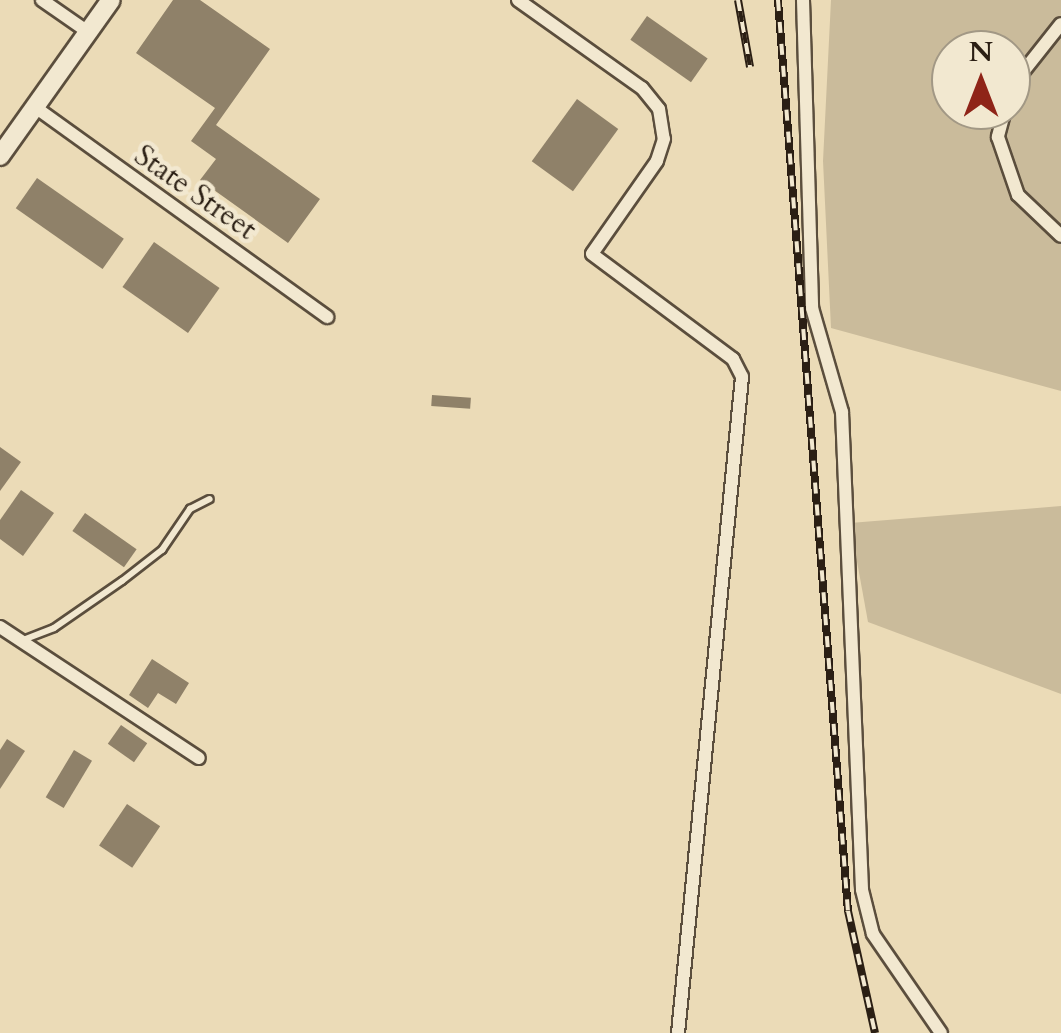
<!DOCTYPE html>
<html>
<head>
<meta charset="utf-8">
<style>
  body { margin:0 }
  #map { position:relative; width:1061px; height:1033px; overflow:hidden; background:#ebdbb7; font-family:Cardo,serif }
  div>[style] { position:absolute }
  .green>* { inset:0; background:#cabb9b }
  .building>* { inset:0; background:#8f8169; transform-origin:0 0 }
  .roads { filter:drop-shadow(2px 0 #5b4e3d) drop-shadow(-2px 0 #5b4e3d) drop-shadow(0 2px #5b4e3d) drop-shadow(0 -2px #5b4e3d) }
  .lane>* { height:6px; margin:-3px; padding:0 3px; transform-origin:3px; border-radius:3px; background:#f2e8d0 }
  .street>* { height:12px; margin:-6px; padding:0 6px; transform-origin:6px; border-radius:6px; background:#f2e8d0 }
  .secondary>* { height:18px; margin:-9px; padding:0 9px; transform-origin:9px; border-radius:9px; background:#f2e8d0 }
  .rail>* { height:8px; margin-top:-4px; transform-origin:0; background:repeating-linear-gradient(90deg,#f2e8d0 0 11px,#2b1f14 0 22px); box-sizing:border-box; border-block:2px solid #2b1f14 }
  span { translate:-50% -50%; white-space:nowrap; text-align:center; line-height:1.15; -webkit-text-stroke:9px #f2e8d0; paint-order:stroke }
  .street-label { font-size:30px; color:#2b1f14 }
  .north { position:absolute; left:931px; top:30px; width:100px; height:100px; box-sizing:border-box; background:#f2e8d0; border:2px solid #a29885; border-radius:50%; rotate:0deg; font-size:28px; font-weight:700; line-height:40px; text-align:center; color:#2b1f14 }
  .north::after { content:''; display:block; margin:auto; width:35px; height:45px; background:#8f2418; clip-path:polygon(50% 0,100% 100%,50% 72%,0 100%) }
</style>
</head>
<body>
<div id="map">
  <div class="green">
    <i style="clip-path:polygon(evenodd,831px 0,1061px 0,1061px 391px,831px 328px,823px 161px,831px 0,951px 50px,1011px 50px,1011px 110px,951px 110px,951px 50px)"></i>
    <i style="clip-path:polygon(1061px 506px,1061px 694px,868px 622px,850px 523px)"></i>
  </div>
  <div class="building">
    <i style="clip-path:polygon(173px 0,200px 0,270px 49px,216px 125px,320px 199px,288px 243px,200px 180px,216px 159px,191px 141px,215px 108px,136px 53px)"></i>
    <i style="left:647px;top:16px;width:74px;height:29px;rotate:35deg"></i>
    <i style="left:577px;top:99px;width:51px;height:77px;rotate:36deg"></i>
    <i style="left:37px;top:178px;width:106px;height:37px;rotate:35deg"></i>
    <i style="left:154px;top:242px;width:80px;height:55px;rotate:35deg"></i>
    <i style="left:432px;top:395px;width:39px;height:11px;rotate:4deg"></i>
    <i style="clip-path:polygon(0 447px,21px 462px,0 491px)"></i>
    <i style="clip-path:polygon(21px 490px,54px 513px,23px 556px,0 539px,0 520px)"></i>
    <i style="left:85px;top:513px;width:63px;height:22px;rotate:35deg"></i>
    <i style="clip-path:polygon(152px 659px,189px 683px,176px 704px,158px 693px,148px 708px,129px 695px)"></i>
    <i style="left:121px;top:725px;width:32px;height:23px;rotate:35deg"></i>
    <i style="clip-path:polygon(7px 739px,25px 751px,0 789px,0 750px)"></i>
    <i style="left:74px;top:750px;width:21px;height:55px;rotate:31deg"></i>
    <i style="left:127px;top:804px;width:40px;height:50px;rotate:34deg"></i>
  </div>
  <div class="roads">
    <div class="lane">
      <i style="left:23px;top:640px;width:33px;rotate:-21deg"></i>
      <i style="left:54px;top:628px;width:83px;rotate:-34.7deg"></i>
      <i style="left:122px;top:581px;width:51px;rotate:-37.8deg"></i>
      <i style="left:162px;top:550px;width:50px;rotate:-55.7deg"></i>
      <i style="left:190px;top:509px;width:22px;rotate:-27deg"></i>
    </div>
    <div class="street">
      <i style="left:42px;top:0;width:56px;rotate:34.8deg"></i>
      <i style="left:518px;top:0;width:152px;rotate:35.4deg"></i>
      <i style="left:642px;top:88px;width:27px;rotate:51deg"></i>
      <i style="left:659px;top:109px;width:30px;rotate:81deg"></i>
      <i style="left:664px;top:139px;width:23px;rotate:108deg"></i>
      <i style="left:657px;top:161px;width:113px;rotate:125deg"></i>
      <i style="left:592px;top:254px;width:176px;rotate:36.7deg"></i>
      <i style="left:733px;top:359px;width:20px;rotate:63deg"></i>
      <i style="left:742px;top:377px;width:659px;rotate:95.57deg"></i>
      <i style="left:803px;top:0;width:308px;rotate:88.3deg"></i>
      <i style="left:812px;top:308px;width:108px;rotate:73.9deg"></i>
      <i style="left:842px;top:412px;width:478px;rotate:87.6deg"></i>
      <i style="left:862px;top:890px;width:45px;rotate:76deg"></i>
      <i style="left:873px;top:934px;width:120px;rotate:55.5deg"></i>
      <i style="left:1011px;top:87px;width:80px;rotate:-51.6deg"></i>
      <i style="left:35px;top:107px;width:360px;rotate:35.7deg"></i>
      <i style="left:1005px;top:110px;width:28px;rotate:105deg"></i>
      <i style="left:998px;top:137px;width:61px;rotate:71deg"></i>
      <i style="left:1018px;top:195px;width:59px;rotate:43.6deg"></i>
      <i style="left:0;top:627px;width:238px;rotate:33.4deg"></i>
    </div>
    <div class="secondary">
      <i style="left:0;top:156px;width:191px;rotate:-54.6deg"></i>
    </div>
  </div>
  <div class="rail">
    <i style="left:738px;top:0;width:68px;rotate:79.8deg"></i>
    <i style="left:778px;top:0;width:914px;rotate:85.61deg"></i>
    <i style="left:848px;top:911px;width:125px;rotate:77.5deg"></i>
  </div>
  <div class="street-label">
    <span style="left:195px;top:193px;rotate:35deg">State Street</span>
  </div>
  <div class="north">N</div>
</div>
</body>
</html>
